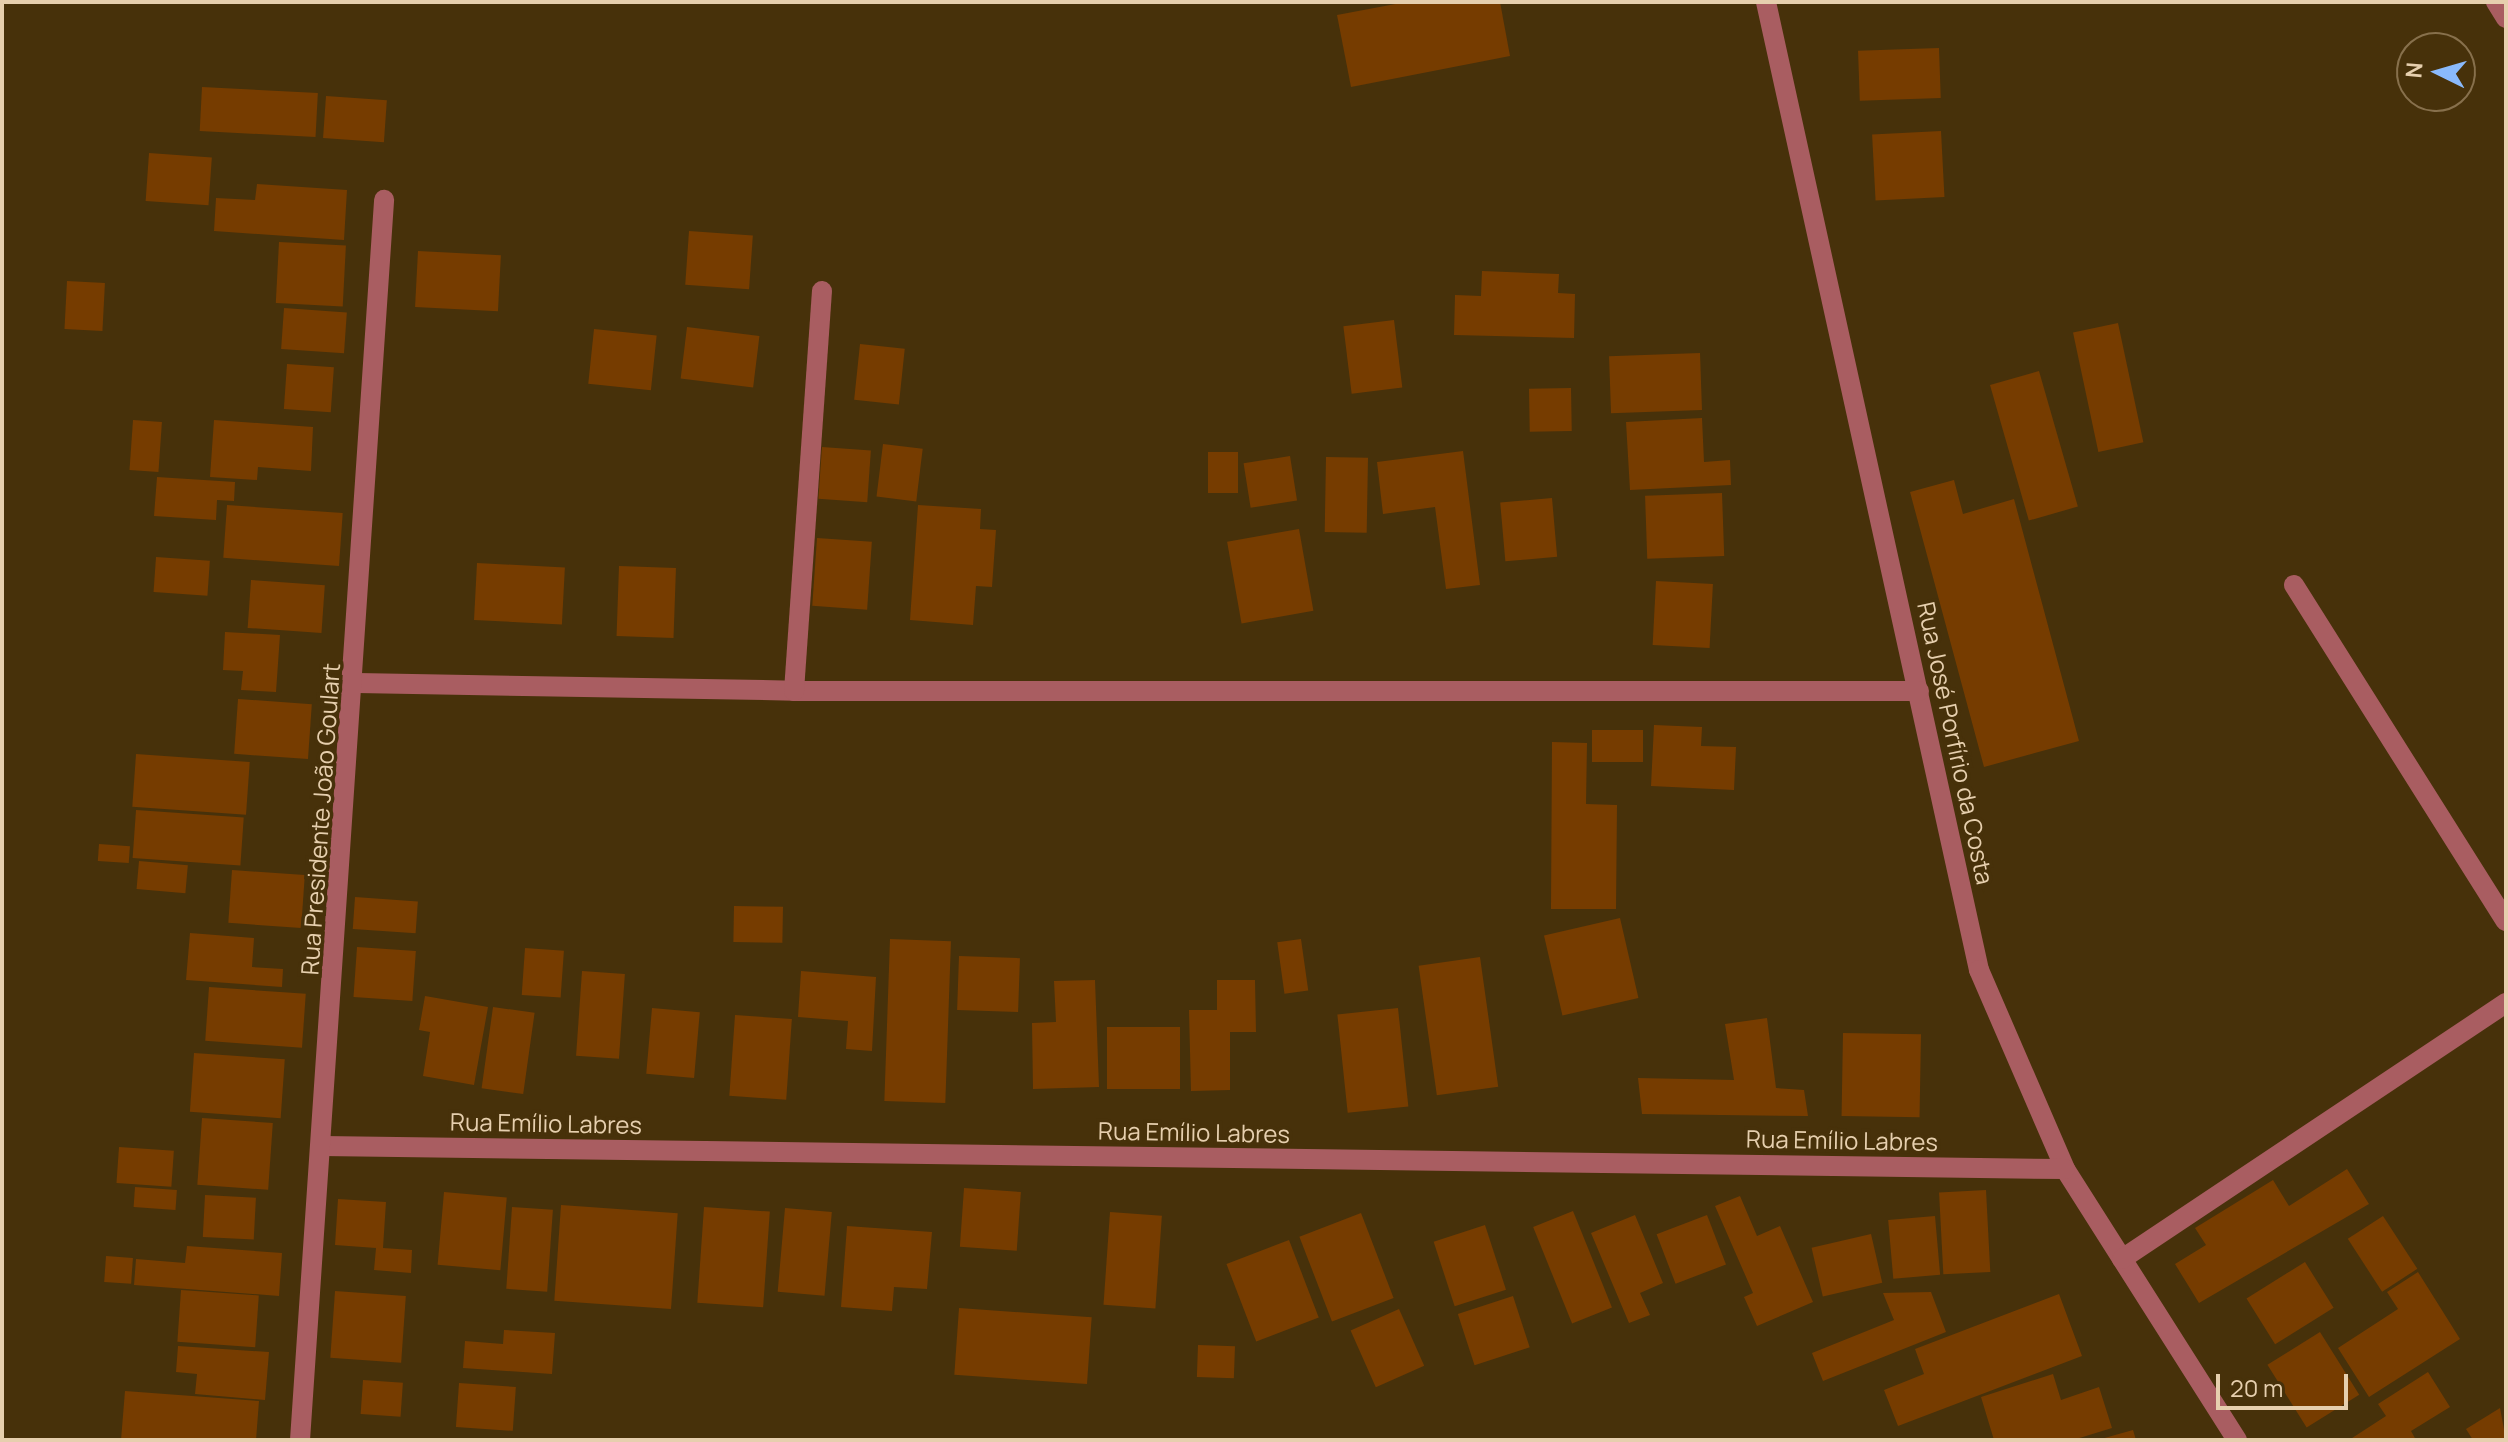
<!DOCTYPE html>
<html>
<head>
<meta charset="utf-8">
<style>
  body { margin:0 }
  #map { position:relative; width:2508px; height:1442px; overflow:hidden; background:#47310a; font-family:Manrope,sans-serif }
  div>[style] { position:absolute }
  .building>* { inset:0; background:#763c00; transform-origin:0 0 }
  .minor>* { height:20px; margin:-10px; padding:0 10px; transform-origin:10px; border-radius:10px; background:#a95d61 }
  span { translate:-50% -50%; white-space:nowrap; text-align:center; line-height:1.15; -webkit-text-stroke:7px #47310a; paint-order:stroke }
  .street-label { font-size:24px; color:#e6cfae }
  .frame { position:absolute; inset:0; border:4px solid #e6cfae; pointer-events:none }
  .north { position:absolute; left:2396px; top:32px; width:80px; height:80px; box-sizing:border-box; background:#47310a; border:2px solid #87704c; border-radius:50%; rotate:275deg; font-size:22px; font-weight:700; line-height:32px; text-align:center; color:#e6cfae }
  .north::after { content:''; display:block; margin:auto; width:28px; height:36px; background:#8abafc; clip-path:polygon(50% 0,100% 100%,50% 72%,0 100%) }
  .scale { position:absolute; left:2216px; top:1374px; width:132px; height:36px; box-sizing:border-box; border:4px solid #e6cfae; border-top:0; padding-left:10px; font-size:24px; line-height:28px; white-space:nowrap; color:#e6cfae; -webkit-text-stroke:6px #47310a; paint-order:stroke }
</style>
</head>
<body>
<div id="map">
  <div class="building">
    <i style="clip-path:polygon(1406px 2px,1500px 2px,1510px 56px,1351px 87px,1337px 15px)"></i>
    <i style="left:1939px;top:48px;width:50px;height:81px;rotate:88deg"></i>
    <i style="left:202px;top:87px;width:116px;height:44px;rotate:3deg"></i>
    <i style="left:326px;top:96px;width:61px;height:42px;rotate:4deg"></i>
    <i style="left:1941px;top:131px;width:66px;height:69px;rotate:87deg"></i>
    <i style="left:149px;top:153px;width:63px;height:48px;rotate:4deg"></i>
    <i style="clip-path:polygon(257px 184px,347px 190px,344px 240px,214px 231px,216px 198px,255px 200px)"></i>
    <i style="left:689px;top:231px;width:64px;height:54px;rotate:4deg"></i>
    <i style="left:279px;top:242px;width:67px;height:61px;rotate:3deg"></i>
    <i style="left:418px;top:251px;width:83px;height:56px;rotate:3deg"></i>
    <i style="clip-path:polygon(1482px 271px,1559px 274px,1558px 293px,1575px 294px,1574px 338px,1454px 335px,1455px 295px,1481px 296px)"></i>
    <i style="left:67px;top:281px;width:38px;height:48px;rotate:3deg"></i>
    <i style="left:284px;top:308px;width:63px;height:41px;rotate:4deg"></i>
    <i style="left:1394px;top:320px;width:68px;height:51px;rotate:83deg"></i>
    <i style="left:2118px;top:323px;width:122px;height:46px;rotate:78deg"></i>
    <i style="left:687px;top:327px;width:73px;height:52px;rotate:7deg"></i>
    <i style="left:594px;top:329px;width:63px;height:55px;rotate:6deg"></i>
    <i style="left:860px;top:344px;width:45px;height:56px;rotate:6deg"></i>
    <i style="left:1700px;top:353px;width:57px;height:91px;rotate:88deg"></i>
    <i style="left:287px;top:364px;width:47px;height:45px;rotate:4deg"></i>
    <i style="left:2039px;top:371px;width:141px;height:51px;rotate:74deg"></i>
    <i style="left:1571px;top:388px;width:43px;height:42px;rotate:89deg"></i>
    <i style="clip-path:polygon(1702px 418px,1704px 462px,1730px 460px,1731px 485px,1630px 490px,1626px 422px)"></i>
    <i style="left:133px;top:420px;width:29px;height:50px;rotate:4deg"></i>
    <i style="clip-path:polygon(214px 420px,313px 427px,311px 471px,258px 467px,257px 480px,210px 477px)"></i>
    <i style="left:883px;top:444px;width:40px;height:53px;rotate:7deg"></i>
    <i style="left:822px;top:447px;width:49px;height:52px;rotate:4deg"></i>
    <i style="clip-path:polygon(1463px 451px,1480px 585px,1446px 589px,1435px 507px,1383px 514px,1377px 462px)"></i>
    <i style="left:1208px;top:452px;width:30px;height:41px"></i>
    <i style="left:1290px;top:456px;width:45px;height:47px;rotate:81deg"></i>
    <i style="left:1326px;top:457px;width:42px;height:75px;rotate:1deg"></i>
    <i style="clip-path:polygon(157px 477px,235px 482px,234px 501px,217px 500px,216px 520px,154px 516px)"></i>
    <i style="clip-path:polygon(1954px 480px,1963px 514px,2014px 499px,2079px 741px,1984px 767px,1910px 492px)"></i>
    <i style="left:1722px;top:493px;width:63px;height:77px;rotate:88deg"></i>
    <i style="left:1552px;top:498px;width:59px;height:52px;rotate:85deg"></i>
    <i style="left:227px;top:505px;width:116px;height:53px;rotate:4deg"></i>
    <i style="clip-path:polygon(918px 505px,981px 509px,980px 529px,996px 530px,992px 587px,976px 586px,973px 625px,910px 620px)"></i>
    <i style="left:1299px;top:529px;width:83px;height:73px;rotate:80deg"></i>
    <i style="left:817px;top:538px;width:55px;height:68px;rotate:4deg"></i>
    <i style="left:156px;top:557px;width:54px;height:35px;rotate:4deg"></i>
    <i style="left:477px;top:563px;width:88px;height:57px;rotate:3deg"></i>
    <i style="left:619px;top:566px;width:57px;height:70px;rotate:2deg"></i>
    <i style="left:251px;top:580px;width:74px;height:48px;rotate:4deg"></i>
    <i style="left:1656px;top:581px;width:57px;height:64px;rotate:3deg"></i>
    <i style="clip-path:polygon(225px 632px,280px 635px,276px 692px,241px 690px,243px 671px,223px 670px)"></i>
    <i style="left:238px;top:699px;width:74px;height:55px;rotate:4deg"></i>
    <i style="clip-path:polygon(1654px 725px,1702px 727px,1701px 746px,1736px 747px,1734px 790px,1651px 786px)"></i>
    <i style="left:1592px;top:730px;width:51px;height:32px"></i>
    <i style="clip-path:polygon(1552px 742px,1587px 743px,1586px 804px,1617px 805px,1616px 909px,1551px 909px)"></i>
    <i style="left:136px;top:754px;width:114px;height:53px;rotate:4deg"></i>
    <i style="left:136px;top:810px;width:108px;height:48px;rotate:4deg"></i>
    <i style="left:99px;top:844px;width:31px;height:17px;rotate:4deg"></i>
    <i style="left:139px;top:861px;width:49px;height:28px;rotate:5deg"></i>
    <i style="left:232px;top:870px;width:73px;height:53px;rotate:4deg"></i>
    <i style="left:355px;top:897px;width:63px;height:32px;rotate:4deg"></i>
    <i style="left:734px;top:906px;width:49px;height:36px;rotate:1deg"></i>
    <i style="left:1620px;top:918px;width:82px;height:78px;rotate:77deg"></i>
    <i style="clip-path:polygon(190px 933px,254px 938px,252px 967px,283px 969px,282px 987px,186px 980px)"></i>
    <i style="left:890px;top:939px;width:61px;height:162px;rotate:2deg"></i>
    <i style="left:1301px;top:939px;width:52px;height:24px;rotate:82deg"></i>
    <i style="left:357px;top:947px;width:59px;height:50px;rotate:4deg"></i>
    <i style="left:525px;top:948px;width:39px;height:47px;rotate:4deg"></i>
    <i style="left:959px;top:956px;width:61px;height:54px;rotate:2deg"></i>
    <i style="left:1480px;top:957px;width:131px;height:62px;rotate:82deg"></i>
    <i style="left:582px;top:971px;width:43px;height:85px;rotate:4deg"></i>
    <i style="clip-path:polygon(801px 971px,876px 977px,872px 1051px,846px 1049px,848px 1021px,798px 1017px)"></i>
    <i style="clip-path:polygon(1095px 980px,1099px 1087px,1033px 1089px,1032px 1023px,1056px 1022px,1054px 981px)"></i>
    <i style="clip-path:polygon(1217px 980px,1255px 980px,1256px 1032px,1230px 1032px,1230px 1090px,1191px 1091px,1189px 1010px,1217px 1010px)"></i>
    <i style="left:209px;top:987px;width:97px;height:54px;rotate:4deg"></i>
    <i style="clip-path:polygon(425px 996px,488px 1007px,474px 1085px,423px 1076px,430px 1032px,419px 1030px)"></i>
    <i style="left:493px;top:1007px;width:42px;height:82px;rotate:8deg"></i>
    <i style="left:652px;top:1008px;width:48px;height:66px;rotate:5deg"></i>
    <i style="left:1398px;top:1008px;width:99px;height:61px;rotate:84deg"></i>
    <i style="left:735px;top:1015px;width:57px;height:81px;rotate:4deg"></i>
    <i style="clip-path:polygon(1767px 1018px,1776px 1088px,1804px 1090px,1808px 1116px,1642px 1114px,1638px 1078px,1734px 1080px,1725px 1024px)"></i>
    <i style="left:1180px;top:1027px;width:62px;height:73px;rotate:90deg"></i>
    <i style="left:1843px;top:1033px;width:78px;height:83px;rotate:1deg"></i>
    <i style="left:194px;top:1053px;width:91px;height:59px;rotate:4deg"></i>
    <i style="left:202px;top:1118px;width:71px;height:67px;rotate:4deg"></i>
    <i style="left:119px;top:1147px;width:55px;height:36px;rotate:4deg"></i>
    <i style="clip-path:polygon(2347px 1169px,2369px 1204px,2199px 1303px,2175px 1264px,2206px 1245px,2195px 1228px,2273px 1180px,2289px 1206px)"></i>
    <i style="left:135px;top:1187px;width:42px;height:20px;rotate:4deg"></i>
    <i style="left:964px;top:1188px;width:57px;height:59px;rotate:4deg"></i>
    <i style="left:1986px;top:1190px;width:82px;height:47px;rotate:87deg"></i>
    <i style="left:444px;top:1192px;width:63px;height:73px;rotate:5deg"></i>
    <i style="left:205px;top:1195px;width:51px;height:42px;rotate:3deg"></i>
    <i style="clip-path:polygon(1740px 1196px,1757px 1236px,1780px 1226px,1813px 1302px,1757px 1326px,1744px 1297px,1753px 1293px,1715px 1206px)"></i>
    <i style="clip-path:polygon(338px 1199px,386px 1202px,383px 1248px,412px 1250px,411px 1273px,374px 1270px,376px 1248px,335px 1245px)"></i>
    <i style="left:561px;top:1205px;width:117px;height:96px;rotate:4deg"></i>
    <i style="left:512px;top:1207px;width:41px;height:82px;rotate:4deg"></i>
    <i style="left:704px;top:1207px;width:66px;height:96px;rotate:4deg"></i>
    <i style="left:785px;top:1208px;width:47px;height:84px;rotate:5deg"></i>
    <i style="left:1573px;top:1211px;width:104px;height:43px;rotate:68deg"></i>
    <i style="left:1110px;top:1212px;width:52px;height:93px;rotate:4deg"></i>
    <i style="left:1361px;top:1213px;width:91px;height:66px;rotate:69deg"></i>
    <i style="clip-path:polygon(1635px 1215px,1663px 1283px,1640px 1293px,1650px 1315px,1629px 1323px,1591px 1233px)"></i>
    <i style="left:1707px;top:1215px;width:53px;height:54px;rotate:69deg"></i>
    <i style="left:1935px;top:1216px;width:59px;height:47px;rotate:85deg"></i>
    <i style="left:2383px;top:1216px;width:63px;height:42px;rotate:57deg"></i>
    <i style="left:1485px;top:1225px;width:68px;height:54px;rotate:72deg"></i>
    <i style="clip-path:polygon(847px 1226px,932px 1232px,927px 1289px,894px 1287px,892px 1311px,841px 1307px)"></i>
    <i style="left:1871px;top:1234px;width:50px;height:61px;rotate:77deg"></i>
    <i style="left:1289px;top:1240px;width:83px;height:67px;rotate:69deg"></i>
    <i style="clip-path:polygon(187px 1246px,282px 1253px,279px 1296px,134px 1285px,136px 1259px,185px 1263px)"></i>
    <i style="left:106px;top:1256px;width:27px;height:26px;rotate:4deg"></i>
    <i style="left:2305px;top:1262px;width:54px;height:69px;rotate:58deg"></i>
    <i style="clip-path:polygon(2418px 1272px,2460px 1339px,2369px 1397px,2338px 1348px,2398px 1309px,2387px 1292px)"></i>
    <i style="left:181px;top:1290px;width:78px;height:52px;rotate:4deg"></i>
    <i style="left:335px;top:1291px;width:71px;height:67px;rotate:4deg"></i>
    <i style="clip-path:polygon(1931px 1292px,1946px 1332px,1823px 1381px,1812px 1353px,1894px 1320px,1883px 1293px)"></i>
    <i style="clip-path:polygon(2059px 1294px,2082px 1356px,1898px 1426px,1884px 1390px,1924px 1374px,1915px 1349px)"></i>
    <i style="left:1513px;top:1296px;width:54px;height:58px;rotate:72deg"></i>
    <i style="left:959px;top:1308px;width:133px;height:67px;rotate:4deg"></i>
    <i style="left:1399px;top:1309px;width:62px;height:53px;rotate:66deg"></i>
    <i style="clip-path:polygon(504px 1330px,555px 1333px,552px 1374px,463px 1368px,465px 1341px,503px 1344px)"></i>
    <i style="left:2320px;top:1332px;width:74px;height:62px;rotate:58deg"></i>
    <i style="left:1198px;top:1345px;width:37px;height:32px;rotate:2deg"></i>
    <i style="clip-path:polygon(178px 1346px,269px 1352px,265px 1400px,195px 1394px,197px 1374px,176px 1372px)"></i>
    <i style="clip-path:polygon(2428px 1372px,2450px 1407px,2411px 1431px,2416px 1440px,2349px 1440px,2386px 1416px,2378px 1404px)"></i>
    <i style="clip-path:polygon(2053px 1374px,2061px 1400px,2099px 1387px,2112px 1428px,2073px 1440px,1994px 1440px,1981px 1397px)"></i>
    <i style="left:363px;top:1380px;width:40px;height:34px;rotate:4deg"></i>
    <i style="left:459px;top:1383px;width:57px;height:44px;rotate:4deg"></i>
    <i style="clip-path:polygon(125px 1391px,259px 1401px,256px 1440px,121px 1440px)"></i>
    <i style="clip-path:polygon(2500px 1408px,2506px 1440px,2473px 1440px,2466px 1429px)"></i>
    <i style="clip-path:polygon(2133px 1430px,2136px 1440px,2101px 1440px,2101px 1439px)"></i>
  </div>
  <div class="minor">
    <i style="left:1766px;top:2px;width:991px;rotate:77.59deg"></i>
    <i style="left:1979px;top:970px;width:217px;rotate:66.6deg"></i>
    <i style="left:2065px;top:1169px;width:321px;rotate:57.6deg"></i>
    <i style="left:2496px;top:2px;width:19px;rotate:58deg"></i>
    <i style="left:2294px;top:585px;width:397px;rotate:57.8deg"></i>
    <i style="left:357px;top:683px;width:437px;rotate:1deg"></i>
    <i style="left:794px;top:691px;width:1125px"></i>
    <i style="left:794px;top:691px;width:401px;rotate:-86deg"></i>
    <i style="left:322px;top:1146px;width:1743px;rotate:0.76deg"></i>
    <i style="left:2122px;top:1259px;width:462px;rotate:-33.7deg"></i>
    <i style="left:300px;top:1440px;width:1243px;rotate:-86.12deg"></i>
  </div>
  <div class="street-label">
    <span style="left:1956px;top:743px;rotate:78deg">Rua José Porfírio da Costa</span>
    <span style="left:320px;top:819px;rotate:-86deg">Rua Presidente João Goulart</span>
    <span style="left:546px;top:1123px;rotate:1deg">Rua Emílio Labres</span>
    <span style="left:1194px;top:1132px;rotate:1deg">Rua Emílio Labres</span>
    <span style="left:1842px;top:1140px;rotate:1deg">Rua Emílio Labres</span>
  </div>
  <div class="frame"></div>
  <div class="north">N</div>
  <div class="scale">20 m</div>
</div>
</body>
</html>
